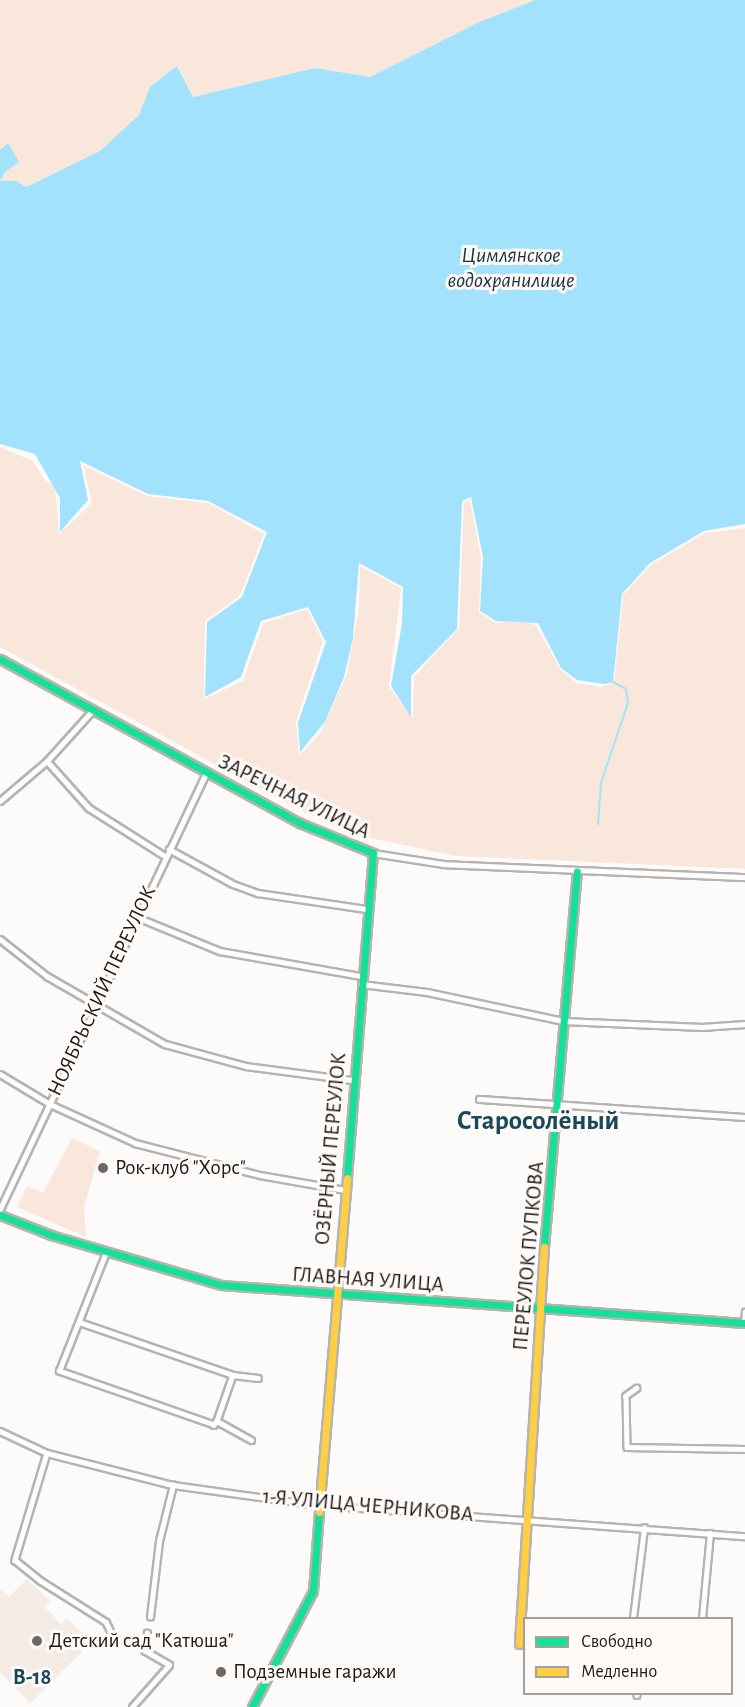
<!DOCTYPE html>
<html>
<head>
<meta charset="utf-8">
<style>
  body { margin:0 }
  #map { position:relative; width:745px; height:1707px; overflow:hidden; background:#fdfbf9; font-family:"Alegreya Sans",sans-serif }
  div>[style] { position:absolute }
  .built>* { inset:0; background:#f5ebe5 }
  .green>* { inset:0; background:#fae7db }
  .water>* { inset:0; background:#a3e2fd }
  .stream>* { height:2px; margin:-1px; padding:0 1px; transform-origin:1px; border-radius:1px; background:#a3e2fd }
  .roads { filter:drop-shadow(2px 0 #b7b3b0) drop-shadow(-2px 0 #b7b3b0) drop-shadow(0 2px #b7b3b0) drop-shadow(0 -2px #b7b3b0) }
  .street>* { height:4.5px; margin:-2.25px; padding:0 2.25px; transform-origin:2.25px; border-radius:2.25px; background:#fffefe }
  .fast>* { height:7px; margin:-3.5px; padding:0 3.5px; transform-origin:3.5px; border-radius:3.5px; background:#16e098 }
  .slow>* { height:7px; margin:-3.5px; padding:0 3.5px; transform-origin:3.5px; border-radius:3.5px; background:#ffcf43 }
  .dots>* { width:16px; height:16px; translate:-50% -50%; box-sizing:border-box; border:3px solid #fefaf8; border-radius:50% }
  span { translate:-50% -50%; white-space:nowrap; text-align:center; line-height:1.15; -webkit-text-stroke:6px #fefaf8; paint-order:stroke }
  .street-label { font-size:21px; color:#1f1915 }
  .poi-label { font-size:21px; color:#1f1915 }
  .left { translate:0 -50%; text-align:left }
  .water-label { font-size:22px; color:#1d323c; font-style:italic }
  .neighbourhood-label { font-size:22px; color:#19485b; font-weight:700 }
  .district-label { font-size:27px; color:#19485b; font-weight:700 }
  .legend { position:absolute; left:523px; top:1617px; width:210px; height:78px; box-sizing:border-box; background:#fefaf8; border:2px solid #a5a09d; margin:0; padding:8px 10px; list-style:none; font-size:18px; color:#1f1915 }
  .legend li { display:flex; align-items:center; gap:12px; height:30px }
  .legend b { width:30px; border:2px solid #a5a09d }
</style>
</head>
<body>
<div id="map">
  <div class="built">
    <i style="clip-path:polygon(27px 1579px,50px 1601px,44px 1607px,61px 1624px,67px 1618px,83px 1634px,73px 1643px,82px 1652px,30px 1703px,0 1672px,0 1589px,9px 1597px)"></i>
  </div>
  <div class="green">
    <i style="clip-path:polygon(0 0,535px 0,477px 23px,370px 77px,315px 68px,193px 97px,178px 67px,150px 87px,139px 115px,100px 151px,26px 187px,16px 181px,0 181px,11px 152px,8px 144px,0 150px)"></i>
    <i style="clip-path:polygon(0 447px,33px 461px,46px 482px,55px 484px,59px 534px,92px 503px,83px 465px,147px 496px,208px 503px,264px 534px,240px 596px,205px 621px,204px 699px,243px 681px,263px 623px,307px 609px,323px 641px,296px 721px,299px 756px,320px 733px,347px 674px,359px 607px,360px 566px,401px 588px,389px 687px,413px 718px,414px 677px,459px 628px,464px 502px,470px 500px,481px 557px,479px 612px,495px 623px,519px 621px,536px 625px,560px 669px,577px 683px,601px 687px,614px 683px,623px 595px,651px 565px,705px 533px,745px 528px,745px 869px,456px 856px,351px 834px,290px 805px,0 647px)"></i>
    <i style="clip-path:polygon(72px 1138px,100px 1151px,84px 1208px,86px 1237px,17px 1207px,27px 1186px,43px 1193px)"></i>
  </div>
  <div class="water">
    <i style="clip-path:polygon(535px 0,745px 0,745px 524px,704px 531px,650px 563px,622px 594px,613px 682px,604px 684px,577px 680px,561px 668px,538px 623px,496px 621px,480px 611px,483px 557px,471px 497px,462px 501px,457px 629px,411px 676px,411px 717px,391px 686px,402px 624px,403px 587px,359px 563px,353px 638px,344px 677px,325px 722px,300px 752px,298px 723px,326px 642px,308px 607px,261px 621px,241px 677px,205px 697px,207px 622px,242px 597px,267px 532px,208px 501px,148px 494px,80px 461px,88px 500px,60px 532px,60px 498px,35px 454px,0 444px,0 150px,8px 143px,19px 162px,5px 172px,0 181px,16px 181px,26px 187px,100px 151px,139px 115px,150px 87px,177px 66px,193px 97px,315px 68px,370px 77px,477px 23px)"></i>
  </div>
  <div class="stream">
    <i style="left:598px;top:824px;width:41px;rotate:-85.8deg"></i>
    <i style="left:601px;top:783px;width:84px;rotate:-71.4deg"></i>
    <i style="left:628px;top:703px;width:14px;rotate:-98deg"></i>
    <i style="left:626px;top:689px;width:15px;rotate:-152deg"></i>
  </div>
  <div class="roads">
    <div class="street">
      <i style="left:47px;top:761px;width:63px;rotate:48.2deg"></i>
      <i style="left:89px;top:808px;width:90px;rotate:32.3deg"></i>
      <i style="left:0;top:801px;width:62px;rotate:-40.4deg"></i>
      <i style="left:47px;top:761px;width:69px;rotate:-48deg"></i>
      <i style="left:169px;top:849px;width:73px;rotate:28.7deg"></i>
      <i style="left:233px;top:884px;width:27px;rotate:20deg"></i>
      <i style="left:258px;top:893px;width:109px;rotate:8.4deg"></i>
      <i style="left:373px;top:853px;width:71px;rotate:8.9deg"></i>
      <i style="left:443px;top:864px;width:302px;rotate:2.5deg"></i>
      <i style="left:137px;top:917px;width:90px;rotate:22.3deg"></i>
      <i style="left:220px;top:951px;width:143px;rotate:10.1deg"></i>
      <i style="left:0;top:939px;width:60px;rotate:38.2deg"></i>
      <i style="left:47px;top:976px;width:136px;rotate:30deg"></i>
      <i style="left:165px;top:1044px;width:84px;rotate:15.2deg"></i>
      <i style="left:246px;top:1066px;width:108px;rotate:7.5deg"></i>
      <i style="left:361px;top:984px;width:66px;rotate:6.9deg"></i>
      <i style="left:427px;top:992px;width:139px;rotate:12deg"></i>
      <i style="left:563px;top:1021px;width:139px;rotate:2.5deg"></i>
      <i style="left:702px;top:1027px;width:43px;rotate:-4deg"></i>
      <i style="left:0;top:1074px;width:58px;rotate:31deg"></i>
      <i style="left:50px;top:1104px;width:94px;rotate:24.6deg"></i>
      <i style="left:135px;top:1143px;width:129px;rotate:14.4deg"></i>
      <i style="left:260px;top:1175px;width:86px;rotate:10deg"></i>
      <i style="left:479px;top:1099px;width:267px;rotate:3.9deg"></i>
      <i style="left:0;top:1209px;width:482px;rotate:-64.7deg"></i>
      <i style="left:79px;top:1322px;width:163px;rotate:19deg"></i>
      <i style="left:233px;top:1375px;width:49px;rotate:109.2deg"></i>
      <i style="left:217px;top:1421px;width:5px;rotate:127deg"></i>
      <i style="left:214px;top:1425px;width:164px;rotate:-160.8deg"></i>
      <i style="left:59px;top:1371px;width:128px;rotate:-68.4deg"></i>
      <i style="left:744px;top:1323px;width:11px;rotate:-85deg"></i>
      <i style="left:233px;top:1375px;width:25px;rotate:7deg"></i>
      <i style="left:637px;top:1388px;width:14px;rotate:144deg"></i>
      <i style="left:626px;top:1396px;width:51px;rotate:88.9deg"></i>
      <i style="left:627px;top:1447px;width:118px;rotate:1deg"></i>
      <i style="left:217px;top:1421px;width:39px;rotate:29deg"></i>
      <i style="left:0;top:1431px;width:52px;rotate:25.1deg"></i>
      <i style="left:47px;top:1453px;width:130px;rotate:14.3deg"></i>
      <i style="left:173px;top:1485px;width:146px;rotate:7.9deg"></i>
      <i style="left:318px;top:1505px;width:428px;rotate:4.2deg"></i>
      <i style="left:47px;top:1453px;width:112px;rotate:106.7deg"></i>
      <i style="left:15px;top:1560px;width:33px;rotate:39deg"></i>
      <i style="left:41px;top:1581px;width:77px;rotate:32.2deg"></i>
      <i style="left:106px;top:1622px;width:9px;rotate:63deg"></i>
      <i style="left:150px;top:1617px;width:77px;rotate:-83.2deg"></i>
      <i style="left:159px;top:1541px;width:58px;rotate:-76deg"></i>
      <i style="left:633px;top:1618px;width:91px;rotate:-83deg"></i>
      <i style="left:702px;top:1618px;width:85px;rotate:-84.6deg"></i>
      <i style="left:637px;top:1694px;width:1px;rotate:90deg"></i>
      <i style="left:132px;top:1707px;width:56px;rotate:-48.6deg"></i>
      <i style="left:169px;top:1665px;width:28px;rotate:-150deg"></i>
      <i style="left:145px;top:1651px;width:18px;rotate:-84deg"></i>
    </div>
    <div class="fast">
      <i style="left:0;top:659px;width:342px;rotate:28.7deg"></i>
      <i style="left:300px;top:823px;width:79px;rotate:22.3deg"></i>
      <i style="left:373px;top:853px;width:326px;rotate:94.6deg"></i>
      <i style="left:0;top:1215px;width:55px;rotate:21.4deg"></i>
      <i style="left:51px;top:1235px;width:177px;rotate:16.4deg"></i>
      <i style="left:221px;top:1285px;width:525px;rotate:4.15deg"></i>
      <i style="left:544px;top:1247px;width:377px;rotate:-85deg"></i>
      <i style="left:252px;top:1707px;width:131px;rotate:-62.3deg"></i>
      <i style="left:313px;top:1591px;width:79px;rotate:-85.7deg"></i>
    </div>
    <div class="slow">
      <i style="left:319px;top:1512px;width:335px;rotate:-85.2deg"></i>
      <i style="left:519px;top:1644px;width:398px;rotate:-86.4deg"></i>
    </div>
  </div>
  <div class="dots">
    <i style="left:103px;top:1168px;background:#6d6865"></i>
    <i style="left:37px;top:1641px;background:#6d6865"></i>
    <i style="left:221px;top:1672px;background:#6d6865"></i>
  </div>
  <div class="street-label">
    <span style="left:294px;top:797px;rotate:26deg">ЗАРЕЧНАЯ УЛИЦА</span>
    <span style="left:102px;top:991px;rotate:-65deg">НОЯБРЬСКИЙ ПЕРЕУЛОК</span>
    <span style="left:331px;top:1149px;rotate:-85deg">ОЗЁРНЫЙ ПЕРЕУЛОК</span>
    <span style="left:529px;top:1256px;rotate:-85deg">ПЕРЕУЛОК ПУПКОВА</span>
    <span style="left:368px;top:1280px;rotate:4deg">ГЛАВНАЯ УЛИЦА</span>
    <span style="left:368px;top:1506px;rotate:5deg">1-Я УЛИЦА ЧЕРНИКОВА</span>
  </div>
  <div class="poi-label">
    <span class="left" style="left:115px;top:1168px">Рок-клуб "Хорс"</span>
    <span class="left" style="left:49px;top:1641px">Детский сад "Катюша"</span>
    <span class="left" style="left:233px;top:1672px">Подземные гаражи</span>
  </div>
  <div class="water-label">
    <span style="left:511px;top:268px">Цимлянское<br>водохранилище</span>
  </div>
  <div class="neighbourhood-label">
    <span style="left:32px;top:1678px">В-18</span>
  </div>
  <div class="district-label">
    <span style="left:538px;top:1121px">Староcолёный</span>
  </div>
  <ul class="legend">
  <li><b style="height:8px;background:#16e098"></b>Свободно</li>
  <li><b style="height:8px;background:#ffcf43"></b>Медленно</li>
  </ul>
</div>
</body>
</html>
